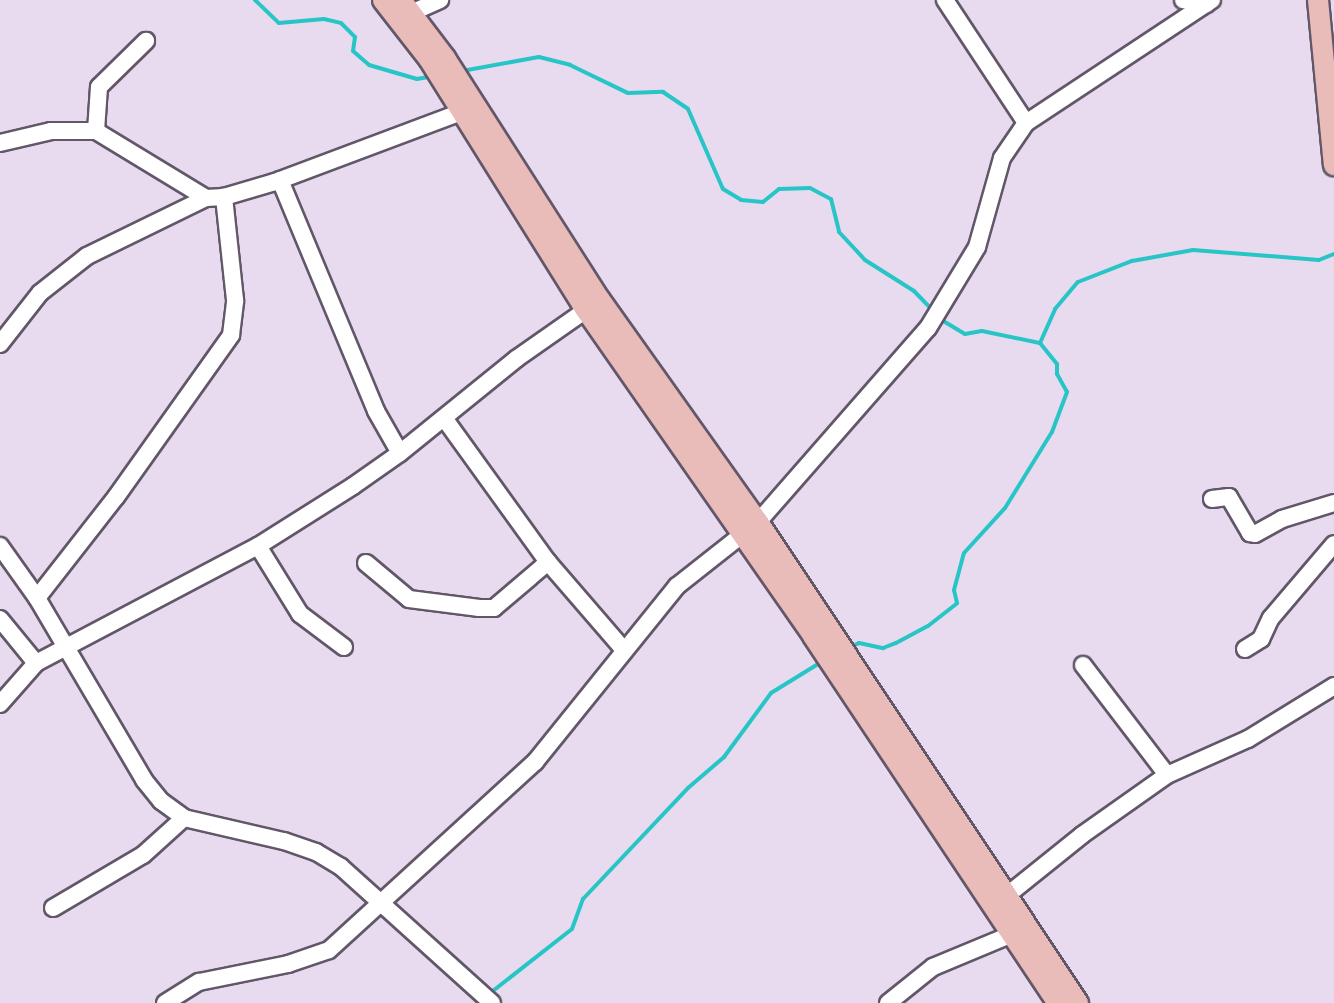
<!DOCTYPE html>
<html>
<head>
<meta charset="utf-8">
<style>
  body { margin:0 }
  #map { position:relative; width:1334px; height:1003px; overflow:hidden; background:#e8dbef; font-family:Montserrat,sans-serif }
  div>[style] { position:absolute }
  .stream>* { height:4px; margin:-2px; padding:0 2px; transform-origin:2px; border-radius:2px; background:#28c5c6 }
  .roads { filter:drop-shadow(2px 0 #625768) drop-shadow(-2px 0 #625768) drop-shadow(0 2px #625768) drop-shadow(0 -2px #625768) }
  .minor>* { height:16px; margin:-8px; padding:0 8px; transform-origin:8px; border-radius:8px; background:#fff }
  .major>* { height:20px; margin:-10px; padding:0 10px; transform-origin:10px; border-radius:10px; background:#e9bbb9 }
  span { translate:-50% -50%; white-space:nowrap; text-align:center; line-height:1.15; -webkit-text-stroke:6px #e8dbef; paint-order:stroke }
</style>
</head>
<body>
<div id="map">
  <div class="stream">
    <i style="left:255px;top:0;width:33px;rotate:44deg"></i>
    <i style="left:279px;top:23px;width:45px;rotate:-5.1deg"></i>
    <i style="left:324px;top:19px;width:17px;rotate:13deg"></i>
    <i style="left:341px;top:23px;width:20px;rotate:45deg"></i>
    <i style="left:355px;top:37px;width:14px;rotate:98deg"></i>
    <i style="left:353px;top:51px;width:21px;rotate:41deg"></i>
    <i style="left:369px;top:65px;width:50px;rotate:16.3deg"></i>
    <i style="left:417px;top:79px;width:17px;rotate:-10deg"></i>
    <i style="left:462px;top:71px;width:78px;rotate:-10.3deg"></i>
    <i style="left:539px;top:57px;width:32px;rotate:14deg"></i>
    <i style="left:570px;top:65px;width:64px;rotate:25.8deg"></i>
    <i style="left:628px;top:93px;width:35px;rotate:-2deg"></i>
    <i style="left:663px;top:92px;width:30px;rotate:34deg"></i>
    <i style="left:688px;top:109px;width:87px;rotate:66.4deg"></i>
    <i style="left:723px;top:189px;width:21px;rotate:31deg"></i>
    <i style="left:741px;top:200px;width:22px;rotate:5deg"></i>
    <i style="left:763px;top:202px;width:21px;rotate:-39deg"></i>
    <i style="left:779px;top:189px;width:31px;rotate:-2deg"></i>
    <i style="left:810px;top:188px;width:24px;rotate:28deg"></i>
    <i style="left:831px;top:199px;width:34px;rotate:76deg"></i>
    <i style="left:839px;top:232px;width:38px;rotate:47deg"></i>
    <i style="left:865px;top:260px;width:58px;rotate:32.3deg"></i>
    <i style="left:914px;top:291px;width:28px;rotate:46deg"></i>
    <i style="left:940px;top:319px;width:29px;rotate:31deg"></i>
    <i style="left:965px;top:334px;width:17px;rotate:-10deg"></i>
    <i style="left:982px;top:331px;width:59px;rotate:11.7deg"></i>
    <i style="left:849px;top:648px;width:11px;rotate:-27deg"></i>
    <i style="left:859px;top:643px;width:25px;rotate:12deg"></i>
    <i style="left:883px;top:648px;width:14px;rotate:-21deg"></i>
    <i style="left:896px;top:643px;width:36px;rotate:-28deg"></i>
    <i style="left:928px;top:626px;width:37px;rotate:-38deg"></i>
    <i style="left:957px;top:603px;width:13px;rotate:-103deg"></i>
    <i style="left:954px;top:590px;width:38px;rotate:-75deg"></i>
    <i style="left:964px;top:553px;width:61px;rotate:-47.7deg"></i>
    <i style="left:1005px;top:508px;width:89px;rotate:-58.3deg"></i>
    <i style="left:1052px;top:432px;width:43px;rotate:-69.4deg"></i>
    <i style="left:1067px;top:392px;width:21px;rotate:-119deg"></i>
    <i style="left:1057px;top:374px;width:10px;rotate:-90deg"></i>
    <i style="left:1057px;top:364px;width:27px;rotate:-129deg"></i>
    <i style="left:1040px;top:343px;width:37px;rotate:-66deg"></i>
    <i style="left:1055px;top:309px;width:35px;rotate:-50deg"></i>
    <i style="left:1078px;top:282px;width:58px;rotate:-21.3deg"></i>
    <i style="left:1132px;top:261px;width:62px;rotate:-10.2deg"></i>
    <i style="left:1193px;top:250px;width:126px;rotate:4.5deg"></i>
    <i style="left:1319px;top:260px;width:16px;rotate:-22deg"></i>
    <i style="left:489px;top:994px;width:105px;rotate:-38.1deg"></i>
    <i style="left:572px;top:929px;width:32px;rotate:-70deg"></i>
    <i style="left:583px;top:899px;width:153px;rotate:-46.6deg"></i>
    <i style="left:688px;top:788px;width:48px;rotate:-40.7deg"></i>
    <i style="left:724px;top:757px;width:79px;rotate:-53.7deg"></i>
    <i style="left:771px;top:693px;width:61px;rotate:-31.6deg"></i>
  </div>
  <div class="roads">
    <div class="minor">
      <i style="left:945px;top:0;width:147px;rotate:56.6deg"></i>
      <i style="left:1183px;top:0;width:24px;rotate:9deg"></i>
      <i style="left:411px;top:13px;width:32px;rotate:-24deg"></i>
      <i style="left:96px;top:131px;width:44px;rotate:-86.1deg"></i>
      <i style="left:99px;top:87px;width:66px;rotate:-44.4deg"></i>
      <i style="left:0;top:143px;width:52px;rotate:-13.2deg"></i>
      <i style="left:51px;top:131px;width:45px"></i>
      <i style="left:96px;top:131px;width:129px;rotate:31.3deg"></i>
      <i style="left:280px;top:180px;width:250px;rotate:67.4deg"></i>
      <i style="left:376px;top:411px;width:48px;rotate:60.3deg"></i>
      <i style="left:0;top:344px;width:65px;rotate:-51.9deg"></i>
      <i style="left:40px;top:293px;width:60px;rotate:-38.2deg"></i>
      <i style="left:87px;top:256px;width:132px;rotate:-26deg"></i>
      <i style="left:206px;top:198px;width:18px;rotate:-3deg"></i>
      <i style="left:224px;top:197px;width:53px;rotate:-16.4deg"></i>
      <i style="left:275px;top:182px;width:199px;rotate:-20.6deg"></i>
      <i style="left:444px;top:418px;width:178px;rotate:54.2deg"></i>
      <i style="left:548px;top:562px;width:116px;rotate:49.2deg"></i>
      <i style="left:1212px;top:499px;width:17px;rotate:-7deg"></i>
      <i style="left:1229px;top:497px;width:42px;rotate:59.7deg"></i>
      <i style="left:1250px;top:533px;width:5px;rotate:11deg"></i>
      <i style="left:1255px;top:534px;width:31px;rotate:-29deg"></i>
      <i style="left:1282px;top:519px;width:54px;rotate:-17.1deg"></i>
      <i style="left:0;top:546px;width:64px;rotate:54.6deg"></i>
      <i style="left:37px;top:598px;width:211px;rotate:59.5deg"></i>
      <i style="left:144px;top:780px;width:27px;rotate:51deg"></i>
      <i style="left:161px;top:801px;width:29px;rotate:36deg"></i>
      <i style="left:184px;top:818px;width:103px;rotate:13deg"></i>
      <i style="left:284px;top:841px;width:34px;rotate:19deg"></i>
      <i style="left:316px;top:852px;width:29px;rotate:31deg"></i>
      <i style="left:341px;top:867px;width:203px;rotate:42deg"></i>
      <i style="left:258px;top:546px;width:80px;rotate:58.3deg"></i>
      <i style="left:300px;top:614px;width:55px;rotate:36.9deg"></i>
      <i style="left:366px;top:563px;width:56px;rotate:39.9deg"></i>
      <i style="left:409px;top:599px;width:71px;rotate:7.3deg"></i>
      <i style="left:479px;top:608px;width:15px"></i>
      <i style="left:494px;top:608px;width:71px;rotate:-40.4deg"></i>
      <i style="left:37px;top:598px;width:128px;rotate:-52deg"></i>
      <i style="left:116px;top:497px;width:199px;rotate:-54.6deg"></i>
      <i style="left:231px;top:335px;width:35px;rotate:-83deg"></i>
      <i style="left:235px;top:300px;width:104px;rotate:-96.1deg"></i>
      <i style="left:0;top:619px;width:57px;rotate:50.7deg"></i>
      <i style="left:1245px;top:649px;width:19px;rotate:-32deg"></i>
      <i style="left:1261px;top:639px;width:23px;rotate:-65deg"></i>
      <i style="left:1271px;top:618px;width:97px;rotate:-49.6deg"></i>
      <i style="left:1083px;top:665px;width:138px;rotate:52.6deg"></i>
      <i style="left:0;top:704px;width:55px;rotate:-48.7deg"></i>
      <i style="left:36px;top:663px;width:251px;rotate:-27.8deg"></i>
      <i style="left:258px;top:546px;width:112px;rotate:-32.3deg"></i>
      <i style="left:353px;top:486px;width:57px;rotate:-35.1deg"></i>
      <i style="left:400px;top:453px;width:149px;rotate:-39deg"></i>
      <i style="left:516px;top:359px;width:85px;rotate:-35deg"></i>
      <i style="left:1005px;top:897px;width:99px;rotate:-38.8deg"></i>
      <i style="left:1082px;top:835px;width:104px;rotate:-35.2deg"></i>
      <i style="left:1167px;top:775px;width:89px;rotate:-24deg"></i>
      <i style="left:1248px;top:739px;width:101px;rotate:-31.6deg"></i>
      <i style="left:53px;top:908px;width:104px;rotate:-30.5deg"></i>
      <i style="left:143px;top:855px;width:55px;rotate:-42.1deg"></i>
      <i style="left:165px;top:1003px;width:40px;rotate:-32deg"></i>
      <i style="left:199px;top:982px;width:91px;rotate:-11.4deg"></i>
      <i style="left:288px;top:964px;width:43px;rotate:-18.9deg"></i>
      <i style="left:329px;top:950px;width:279px;rotate:-42.4deg"></i>
      <i style="left:535px;top:762px;width:226px;rotate:-51.1deg"></i>
      <i style="left:677px;top:586px;width:103px;rotate:-38.3deg"></i>
      <i style="left:758px;top:522px;width:258px;rotate:-48.8deg"></i>
      <i style="left:928px;top:328px;width:95px;rotate:-58.8deg"></i>
      <i style="left:977px;top:247px;width:92px;rotate:-74.3deg"></i>
      <i style="left:1002px;top:158px;width:42px;rotate:-55.6deg"></i>
      <i style="left:1026px;top:123px;width:223px;rotate:-33.5deg"></i>
      <i style="left:888px;top:1003px;width:58px;rotate:-38.7deg"></i>
      <i style="left:933px;top:967px;width:83px;rotate:-22.6deg"></i>
    </div>
    <div class="major">
      <i style="left:383px;top:0;width:75px;rotate:52.1deg"></i>
      <i style="left:429px;top:59px;width:296px;rotate:58deg"></i>
      <i style="left:586px;top:310px;width:397px;rotate:55.1deg"></i>
      <i style="left:813px;top:636px;width:441px;rotate:56.3deg"></i>
      <i style="left:401px;top:0;width:73px;rotate:52.8deg"></i>
      <i style="left:445px;top:58px;width:287px;rotate:57.4deg"></i>
      <i style="left:600px;top:300px;width:272px;rotate:54.6deg"></i>
      <i style="left:758px;top:522px;width:578px;rotate:56.36deg"></i>
      <i style="left:1318px;top:0;width:166px;rotate:84.5deg"></i>
    </div>
  </div>
</div>
</body>
</html>
